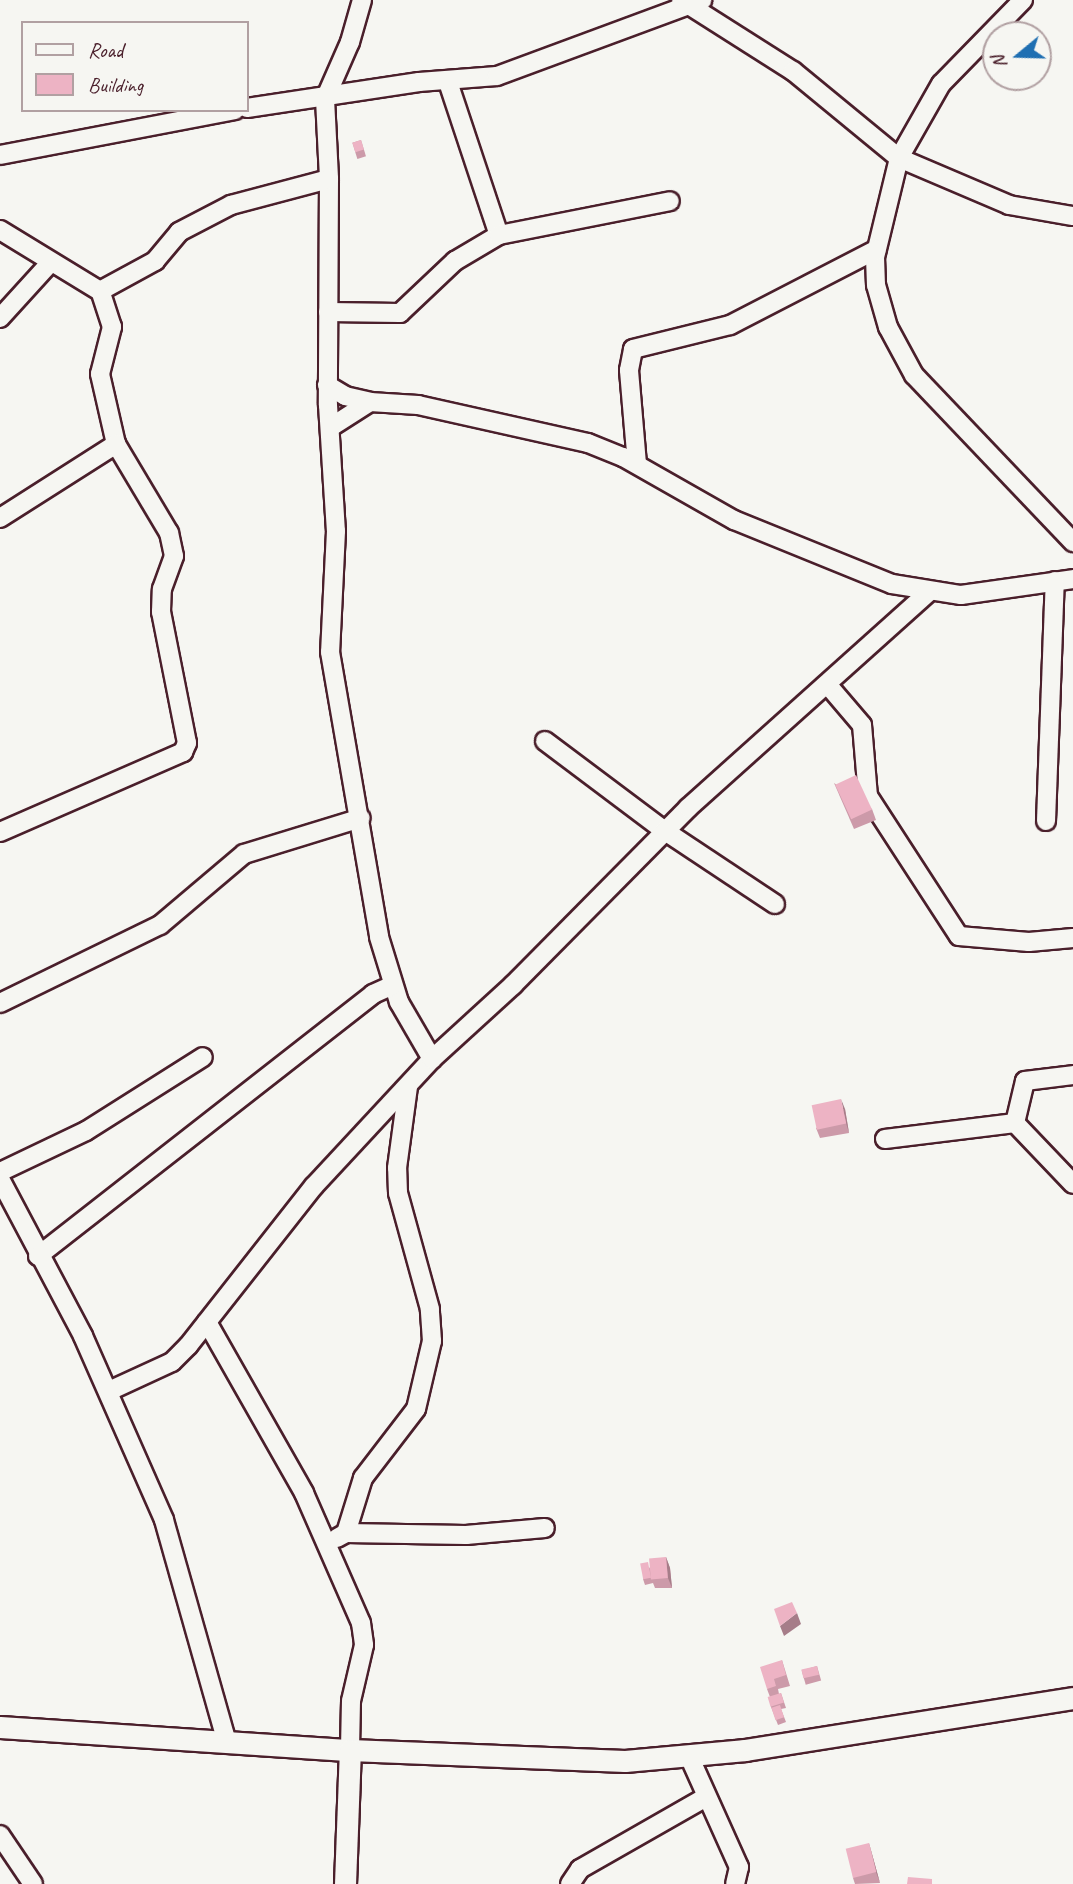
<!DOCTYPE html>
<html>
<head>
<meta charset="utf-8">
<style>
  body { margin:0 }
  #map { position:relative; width:1073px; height:1884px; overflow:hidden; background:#f6f6f2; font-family:Caveat,sans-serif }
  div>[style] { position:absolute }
  .roads { filter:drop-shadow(2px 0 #4a1f2b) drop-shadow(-2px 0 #4a1f2b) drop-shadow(0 2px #4a1f2b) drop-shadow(0 -2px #4a1f2b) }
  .minor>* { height:18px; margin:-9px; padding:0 9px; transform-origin:9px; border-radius:9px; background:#f6f6f2 }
  .tertiary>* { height:21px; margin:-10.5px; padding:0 10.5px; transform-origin:10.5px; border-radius:10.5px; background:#f6f6f2 }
  .wall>* { inset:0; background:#cc9aa9; transform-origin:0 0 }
  .shaded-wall>* { inset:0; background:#a67d89 }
  .building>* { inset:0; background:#edb3c4; transform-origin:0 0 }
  span { translate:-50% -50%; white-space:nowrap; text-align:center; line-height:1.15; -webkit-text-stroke:5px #f6f6f2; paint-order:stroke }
  .legend { position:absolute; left:21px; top:21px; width:228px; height:91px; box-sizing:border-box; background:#f6f6f2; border:2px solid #b1a0a2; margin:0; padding:9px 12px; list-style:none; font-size:21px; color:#4a1f2b }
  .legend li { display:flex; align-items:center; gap:14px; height:35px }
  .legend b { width:35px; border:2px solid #b1a0a2 }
  .north { position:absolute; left:982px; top:21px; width:70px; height:70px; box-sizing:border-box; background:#f6f6f2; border:2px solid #b1a0a2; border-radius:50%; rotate:251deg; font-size:19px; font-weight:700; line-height:28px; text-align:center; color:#4a1f2b }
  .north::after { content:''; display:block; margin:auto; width:24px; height:32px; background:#1f6fb2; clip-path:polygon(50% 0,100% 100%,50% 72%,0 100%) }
</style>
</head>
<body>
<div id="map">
  <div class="roads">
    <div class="minor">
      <i style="left:362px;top:0;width:44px;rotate:105.9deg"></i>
      <i style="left:350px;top:42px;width:62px;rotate:113.7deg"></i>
      <i style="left:325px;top:99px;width:80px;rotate:87.1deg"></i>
      <i style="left:329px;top:179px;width:226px;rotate:90.3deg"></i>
      <i style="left:328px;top:405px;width:126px;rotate:86.4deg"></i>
      <i style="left:336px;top:531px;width:121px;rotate:92.8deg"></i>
      <i style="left:330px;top:652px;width:289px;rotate:80.2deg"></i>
      <i style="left:379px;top:937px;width:68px;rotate:72.9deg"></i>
      <i style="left:399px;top:1002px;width:66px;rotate:59.9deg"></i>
      <i style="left:681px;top:0;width:133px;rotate:32.4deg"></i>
      <i style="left:793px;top:71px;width:137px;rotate:39.4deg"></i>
      <i style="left:899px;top:158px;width:120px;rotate:23.1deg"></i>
      <i style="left:1009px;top:205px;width:65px;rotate:9.8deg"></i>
      <i style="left:1023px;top:0;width:117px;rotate:134.3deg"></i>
      <i style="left:941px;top:84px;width:85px;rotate:119.6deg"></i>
      <i style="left:899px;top:158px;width:102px;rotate:103.6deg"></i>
      <i style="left:875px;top:257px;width:28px;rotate:88deg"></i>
      <i style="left:876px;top:285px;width:44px;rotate:74.1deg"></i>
      <i style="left:888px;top:327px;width:55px;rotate:61.6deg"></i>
      <i style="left:914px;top:375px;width:231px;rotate:46.4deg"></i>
      <i style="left:448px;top:82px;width:161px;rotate:71.6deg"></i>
      <i style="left:247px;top:108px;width:174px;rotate:-8.6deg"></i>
      <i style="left:419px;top:82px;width:78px;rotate:-4.4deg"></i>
      <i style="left:497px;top:76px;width:219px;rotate:-20.3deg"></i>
      <i style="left:0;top:155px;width:239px;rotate:-10.8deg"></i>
      <i style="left:0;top:230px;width:117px;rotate:31.4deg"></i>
      <i style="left:100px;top:291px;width:63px;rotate:-28.6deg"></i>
      <i style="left:155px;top:261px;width:38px;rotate:-50deg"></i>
      <i style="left:179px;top:232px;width:59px;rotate:-27.4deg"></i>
      <i style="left:231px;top:205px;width:101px;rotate:-14.9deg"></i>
      <i style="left:328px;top:312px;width:72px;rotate:0.8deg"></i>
      <i style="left:400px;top:313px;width:76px;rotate:-43.4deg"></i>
      <i style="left:455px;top:261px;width:51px;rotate:-30.6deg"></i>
      <i style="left:499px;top:235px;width:174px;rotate:-11.2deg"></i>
      <i style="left:0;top:318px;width:74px;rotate:-47.7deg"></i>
      <i style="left:327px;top:385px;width:21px;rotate:31deg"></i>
      <i style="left:345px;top:396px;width:26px;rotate:13deg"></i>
      <i style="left:370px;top:402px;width:48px;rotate:3.6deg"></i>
      <i style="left:418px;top:405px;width:174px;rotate:12.6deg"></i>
      <i style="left:588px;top:443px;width:38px;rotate:22deg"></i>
      <i style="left:623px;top:457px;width:128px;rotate:29.6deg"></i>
      <i style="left:734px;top:520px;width:170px;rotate:22.1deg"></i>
      <i style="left:892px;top:584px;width:70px;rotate:9.1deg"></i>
      <i style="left:961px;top:595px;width:113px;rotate:-8.1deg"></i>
      <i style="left:331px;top:427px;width:46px;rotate:-32.7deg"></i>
      <i style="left:637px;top:464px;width:94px;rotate:-94.9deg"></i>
      <i style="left:629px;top:370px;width:21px;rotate:-79deg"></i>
      <i style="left:633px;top:349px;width:100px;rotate:-13.9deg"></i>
      <i style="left:730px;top:325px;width:165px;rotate:-27.3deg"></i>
      <i style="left:0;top:518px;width:138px;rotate:-32.5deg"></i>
      <i style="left:116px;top:444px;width:72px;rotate:-102.9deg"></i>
      <i style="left:100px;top:374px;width:49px;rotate:-75.7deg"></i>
      <i style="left:112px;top:327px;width:38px;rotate:-108deg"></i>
      <i style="left:827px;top:684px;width:54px;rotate:49.5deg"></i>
      <i style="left:862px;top:725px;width:71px;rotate:85.2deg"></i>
      <i style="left:868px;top:796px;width:167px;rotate:57deg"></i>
      <i style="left:959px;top:936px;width:70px;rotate:4.9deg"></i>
      <i style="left:1029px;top:942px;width:44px;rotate:-5.2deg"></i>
      <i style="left:545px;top:741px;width:150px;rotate:36.9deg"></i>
      <i style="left:665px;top:831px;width:132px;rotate:33.6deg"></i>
      <i style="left:1046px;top:821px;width:240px;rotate:-87.9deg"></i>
      <i style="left:0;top:832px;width:200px;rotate:-23.6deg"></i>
      <i style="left:183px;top:752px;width:10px;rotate:-66deg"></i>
      <i style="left:187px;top:743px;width:134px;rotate:-101.2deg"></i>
      <i style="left:161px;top:612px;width:23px;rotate:-88deg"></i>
      <i style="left:162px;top:589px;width:35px;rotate:-70deg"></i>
      <i style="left:174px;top:556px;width:24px;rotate:-102deg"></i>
      <i style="left:169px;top:533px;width:104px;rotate:-120.8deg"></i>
      <i style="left:0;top:1003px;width:178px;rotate:-26deg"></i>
      <i style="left:160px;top:925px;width:110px;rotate:-40.2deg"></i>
      <i style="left:244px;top:854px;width:122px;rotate:-17.1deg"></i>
      <i style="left:1015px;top:1123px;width:84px;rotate:46.4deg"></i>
      <i style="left:885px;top:1139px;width:131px;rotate:-7deg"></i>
      <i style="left:1015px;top:1123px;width:43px;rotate:-76.6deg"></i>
      <i style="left:1025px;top:1081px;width:48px;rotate:-7.1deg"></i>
      <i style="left:0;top:1172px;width:95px;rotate:-25.5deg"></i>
      <i style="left:86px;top:1131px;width:138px;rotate:-32.3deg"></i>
      <i style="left:0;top:1179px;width:178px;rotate:62.1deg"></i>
      <i style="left:83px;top:1336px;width:201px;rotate:66.2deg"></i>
      <i style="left:164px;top:1520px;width:228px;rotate:74.2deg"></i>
      <i style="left:38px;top:1256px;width:425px;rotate:-38deg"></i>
      <i style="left:373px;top:994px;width:22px;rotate:-24deg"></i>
      <i style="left:207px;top:1322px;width:197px;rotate:60.4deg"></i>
      <i style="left:304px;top:1493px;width:142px;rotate:66.3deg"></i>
      <i style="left:361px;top:1623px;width:22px;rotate:82deg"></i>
      <i style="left:364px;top:1645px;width:57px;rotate:103.1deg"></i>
      <i style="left:351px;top:1701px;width:49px;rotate:91.2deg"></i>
      <i style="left:109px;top:1391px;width:69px;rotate:-24.7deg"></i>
      <i style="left:172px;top:1362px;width:23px;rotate:-45deg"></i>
      <i style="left:188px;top:1346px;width:204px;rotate:-51.8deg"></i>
      <i style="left:314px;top:1186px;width:173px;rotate:-47.1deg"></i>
      <i style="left:432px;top:1059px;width:110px;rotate:-42.4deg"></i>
      <i style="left:513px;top:985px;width:249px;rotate:-45.3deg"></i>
      <i style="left:688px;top:808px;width:325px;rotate:-41.9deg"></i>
      <i style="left:346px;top:1533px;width:58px;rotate:-72.8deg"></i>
      <i style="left:363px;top:1478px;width:87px;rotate:-52.5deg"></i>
      <i style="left:416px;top:1409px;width:70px;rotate:-76.8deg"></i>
      <i style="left:432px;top:1341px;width:32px;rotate:-94deg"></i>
      <i style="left:430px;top:1309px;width:120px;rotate:-105.4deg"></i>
      <i style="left:398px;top:1193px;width:25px;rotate:-92deg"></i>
      <i style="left:397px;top:1168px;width:82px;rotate:-82.3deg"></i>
      <i style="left:337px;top:1538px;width:10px;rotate:-29deg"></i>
      <i style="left:346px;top:1533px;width:120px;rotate:1deg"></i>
      <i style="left:466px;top:1535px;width:79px;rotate:-5.1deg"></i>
      <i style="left:689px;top:1756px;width:122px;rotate:65.8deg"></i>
      <i style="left:739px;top:1867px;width:17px;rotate:103deg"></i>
      <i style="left:0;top:1835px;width:59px;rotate:56deg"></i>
      <i style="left:570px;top:1884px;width:18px;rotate:-56deg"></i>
      <i style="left:580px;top:1869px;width:145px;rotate:-29.7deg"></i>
    </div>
    <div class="tertiary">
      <i style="left:0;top:1727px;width:351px;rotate:3.8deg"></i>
      <i style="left:350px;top:1750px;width:275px;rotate:2.3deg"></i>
      <i style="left:625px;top:1761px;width:121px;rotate:-5.2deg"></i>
      <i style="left:745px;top:1750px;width:332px;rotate:-9deg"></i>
      <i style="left:345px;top:1884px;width:134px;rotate:-87.9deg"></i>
    </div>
  </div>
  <div class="wall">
    <i style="left:361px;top:140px;width:17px;height:9px;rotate:73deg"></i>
    <i style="clip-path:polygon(834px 783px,872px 809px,876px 820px,854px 829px)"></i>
    <i style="clip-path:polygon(845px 1109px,849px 1133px,820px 1138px,816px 1128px)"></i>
    <i style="clip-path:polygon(666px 1557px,670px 1568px,672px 1588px,655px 1588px,653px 1583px,645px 1585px,643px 1579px,650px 1567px)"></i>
    <i style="clip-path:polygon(782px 1660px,790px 1686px,778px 1689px,779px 1694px,781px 1693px,786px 1708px,781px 1709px,786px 1722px,778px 1725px,771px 1707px,770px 1697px,767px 1689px)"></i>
    <i style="left:817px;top:1666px;width:15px;height:16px;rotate:74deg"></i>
    <i style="clip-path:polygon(869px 1843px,872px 1854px,880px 1883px,855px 1884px,853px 1878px)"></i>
  </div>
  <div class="shaded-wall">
    <i style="clip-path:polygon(841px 1099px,845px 1109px,849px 1133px,846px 1123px)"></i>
    <i style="clip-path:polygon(666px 1557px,670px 1568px,672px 1588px,668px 1578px)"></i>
    <i style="clip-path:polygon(797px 1613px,801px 1624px,784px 1636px,780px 1626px)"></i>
    <i style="clip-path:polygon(869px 1843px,872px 1854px,880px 1883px,876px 1872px)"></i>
  </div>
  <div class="building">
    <i style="left:361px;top:140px;width:10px;height:9px;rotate:73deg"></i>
    <i style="left:856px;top:775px;width:38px;height:23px;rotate:65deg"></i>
    <i style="left:841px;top:1099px;width:25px;height:30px;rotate:78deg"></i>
    <i style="left:666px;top:1557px;width:21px;height:17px;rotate:85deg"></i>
    <i style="left:648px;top:1562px;width:16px;height:8px;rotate:79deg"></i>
    <i style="clip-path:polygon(792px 1602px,797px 1613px,780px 1626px,774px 1609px)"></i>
    <i style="clip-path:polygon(782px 1660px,786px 1675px,774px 1679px,776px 1686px,767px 1689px,760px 1667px)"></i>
    <i style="left:817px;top:1666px;width:9px;height:16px;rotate:77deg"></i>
    <i style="left:781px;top:1693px;width:10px;height:14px;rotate:73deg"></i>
    <i style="left:780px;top:1705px;width:13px;height:9px;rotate:72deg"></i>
    <i style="left:869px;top:1843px;width:30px;height:24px;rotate:76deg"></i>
    <i style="clip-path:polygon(908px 1877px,932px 1879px,932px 1884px,907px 1884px)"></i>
  </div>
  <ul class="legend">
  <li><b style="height:9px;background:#f6f6f2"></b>Road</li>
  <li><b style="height:19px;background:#edb3c4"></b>Building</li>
  </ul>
  <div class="north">N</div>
</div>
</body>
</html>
